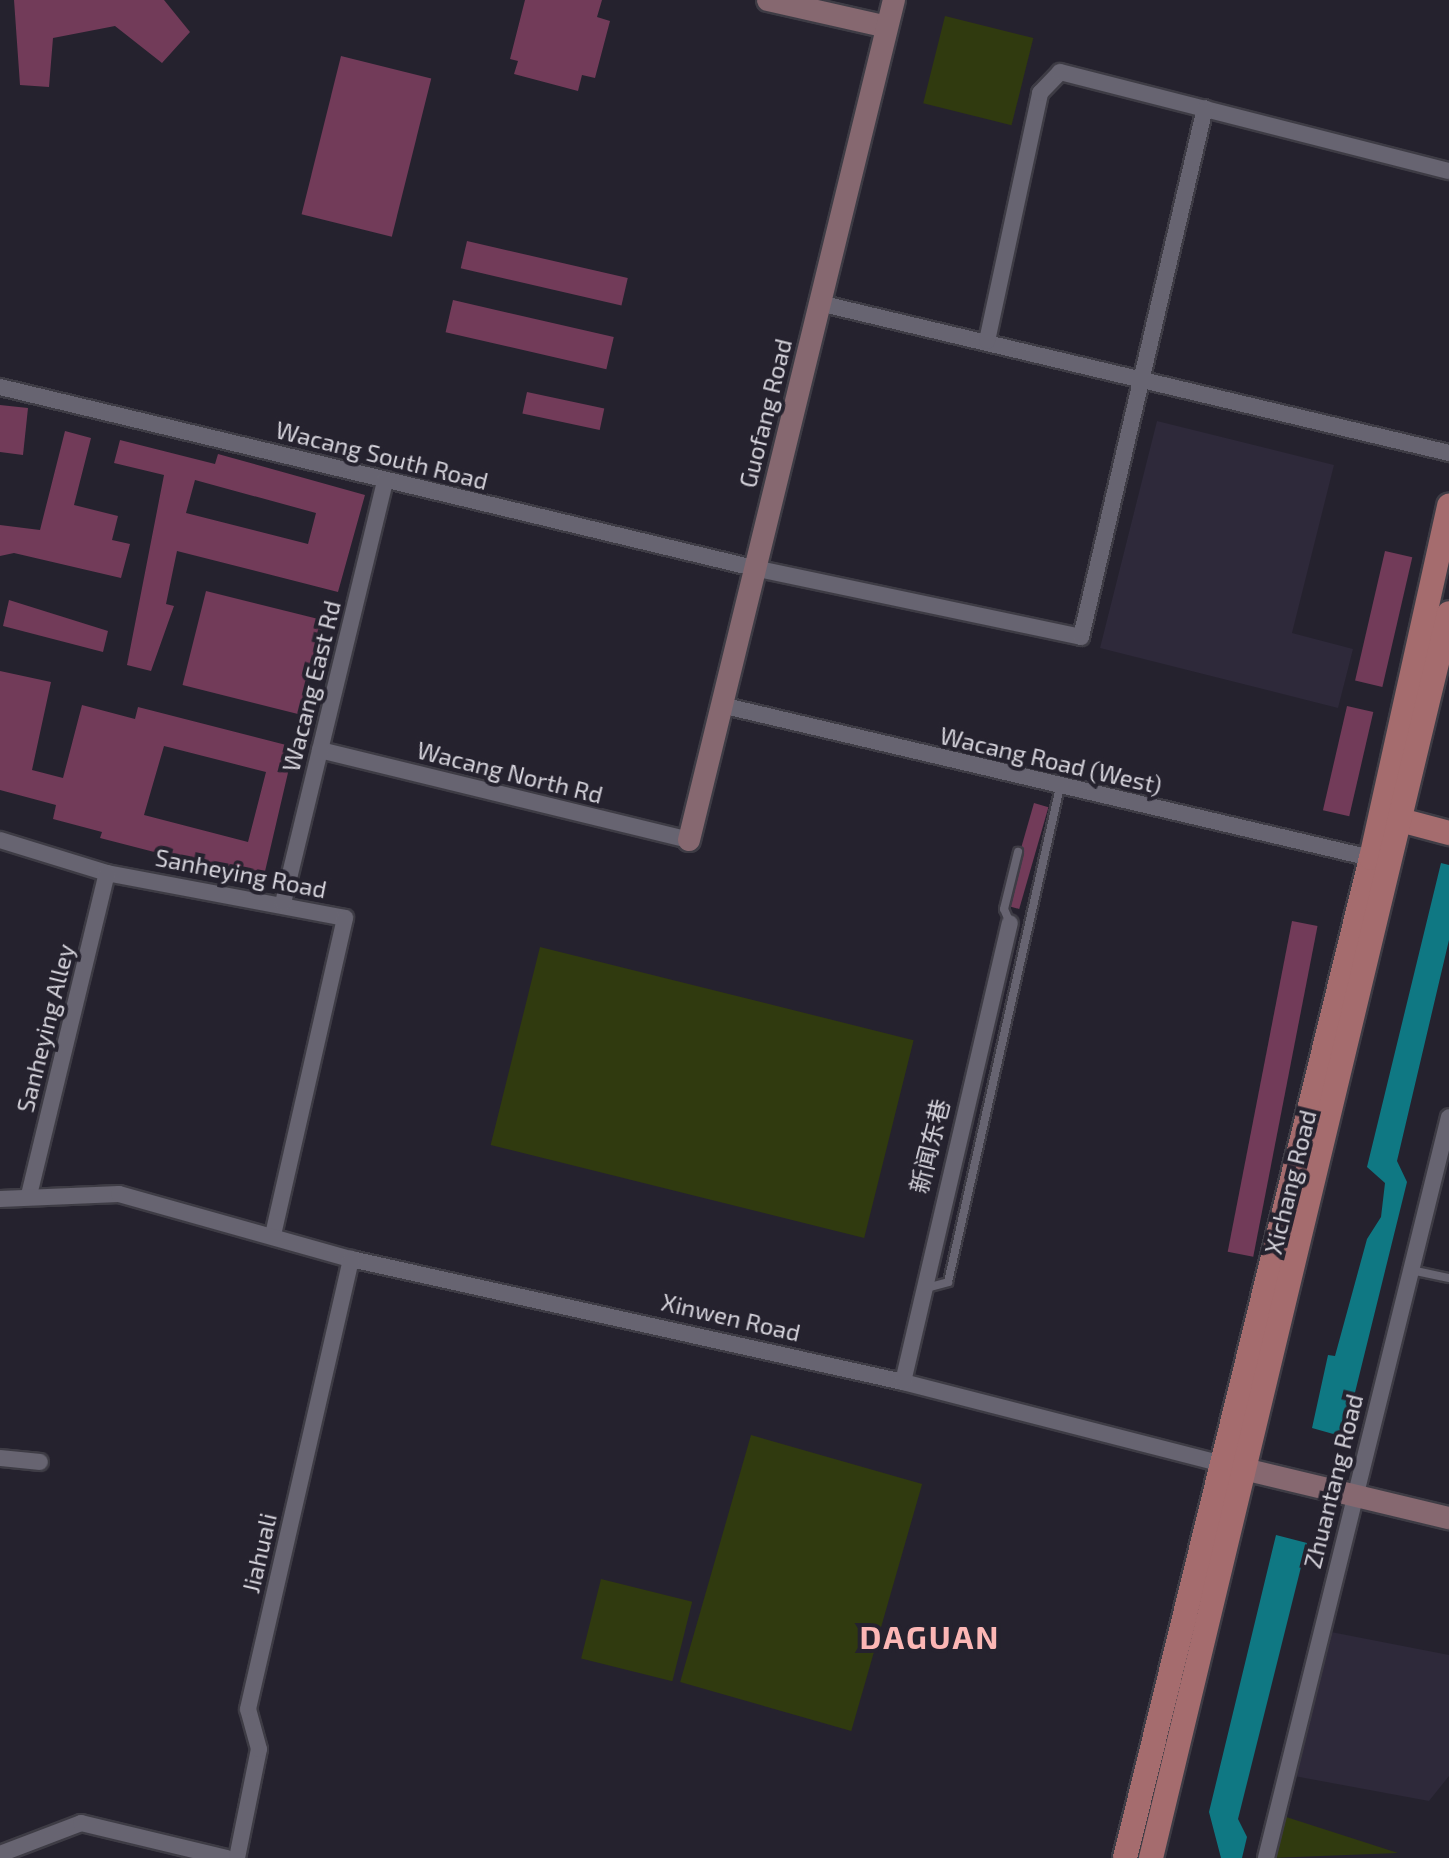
<!DOCTYPE html>
<html>
<head>
<meta charset="utf-8">
<style>
  body { margin:0 }
  #map { position:relative; width:1449px; height:1858px; overflow:hidden; background:#25222e; font-family:"Exo 2","Noto Sans SC",sans-serif }
  div>[style] { position:absolute }
  .built>* { inset:0; background:#2e293a }
  .green>* { inset:0; background:#303a0f; transform-origin:0 0 }
  .water>* { inset:0; background:#0f7883 }
  .building>* { inset:0; background:#723b59; transform-origin:0 0 }
  .roads { filter:drop-shadow(2px 0 #3e3c45) drop-shadow(-2px 0 #3e3c45) drop-shadow(0 2px #3e3c45) drop-shadow(0 -2px #3e3c45) }
  .lane>* { height:8px; margin:-4px; padding:0 4px; transform-origin:4px; border-radius:4px; background:#676471 }
  .street>* { height:16px; margin:-8px; padding:0 8px; transform-origin:8px; border-radius:8px; background:#676471 }
  .secondary>* { height:22px; margin:-11px; padding:0 11px; transform-origin:11px; border-radius:11px; background:#866870 }
  .primary>* { height:24px; margin:-12px; padding:0 12px; transform-origin:12px; border-radius:12px; background:#a56c6e }
  span { translate:-50% -50%; white-space:nowrap; text-align:center; line-height:1.15; -webkit-text-stroke:8px #25222e; paint-order:stroke }
  .street-label { font-size:24px; color:#d5d3db }
  .district-label { font-size:32px; color:#fcb7b5; font-weight:700; letter-spacing:2px }
</style>
</head>
<body>
<div id="map">
  <div class="built">
    <i style="clip-path:polygon(1157px 421px,1334px 465px,1292px 633px,1353px 649px,1338px 708px,1100px 648px)"></i>
    <i style="clip-path:polygon(1331px 1632px,1449px 1655px,1449px 1776px,1429px 1801px,1294px 1776px)"></i>
  </div>
  <div class="green">
    <i style="left:945px;top:16px;width:91px;height:90px;rotate:14deg"></i>
    <i style="left:540px;top:947px;width:385px;height:204px;rotate:14deg"></i>
    <i style="left:751px;top:1435px;width:178px;height:257px;rotate:16deg"></i>
    <i style="left:601px;top:1579px;width:94px;height:82px;rotate:14deg"></i>
    <i style="clip-path:polygon(1280px 1815px,1398px 1853px,1269px 1858px)"></i>
  </div>
  <div class="water">
    <i style="clip-path:polygon(1441px 863px,1449px 865px,1449px 940px,1397px 1161px,1407px 1182px,1344px 1437px,1312px 1428px,1328px 1355px,1335px 1356px,1367px 1239px,1381px 1217px,1385px 1183px,1367px 1167px)"></i>
    <i style="clip-path:polygon(1276px 1535px,1307px 1543px,1238px 1819px,1247px 1837px,1242px 1858px,1221px 1858px,1209px 1812px)"></i>
  </div>
  <div class="building">
    <i style="clip-path:polygon(14px 0,164px 0,190px 32px,162px 63px,115px 26px,53px 38px,49px 87px,20px 85px)"></i>
    <i style="clip-path:polygon(525px 0,602px 0,597px 17px,610px 21px,595px 78px,582px 75px,578px 91px,514px 74px,518px 61px,510px 59px)"></i>
    <i style="left:341px;top:56px;width:93px;height:163px;rotate:14deg"></i>
    <i style="left:467px;top:241px;width:165px;height:28px;rotate:13deg"></i>
    <i style="left:453px;top:300px;width:165px;height:33px;rotate:13deg"></i>
    <i style="left:527px;top:392px;width:79px;height:22px;rotate:12deg"></i>
    <i style="clip-path:polygon(0 405px,28px 408px,23px 455px,0 452px)"></i>
    <i style="clip-path:polygon(65px 431px,91px 438px,74px 505px,118px 516px,112px 540px,130px 544px,121px 578px,14px 553px,0 556px,0 525px,40px 530px)"></i>
    <i style="clip-path:polygon(evenodd,120px 440px,215px 464px,218px 454px,365px 495px,338px 592px,177px 551px,166px 604px,174px 606px,151px 671px,127px 665px,164px 475px,114px 463px,120px 440px,195px 480px,316px 513px,308px 544px,186px 513px,195px 480px)"></i>
    <i style="left:1385px;top:551px;width:28px;height:133px;rotate:13deg"></i>
    <i style="left:206px;top:591px;width:122px;height:97px;rotate:14deg"></i>
    <i style="clip-path:polygon(9px 600px,108px 631px,103px 652px,3px 626px)"></i>
    <i style="clip-path:polygon(evenodd,0 671px,51px 682px,32px 770px,63px 778px,82px 705px,135px 719px,138px 707px,294px 747px,263px 880px,100px 838px,102px 832px,53px 819px,56px 805px,0 790px,0 671px,164px 746px,266px 772px,248px 842px,144px 815px,164px 746px)"></i>
    <i style="left:1347px;top:706px;width:27px;height:107px;rotate:13deg"></i>
    <i style="left:1034px;top:803px;width:15px;height:106px;rotate:16deg"></i>
    <i style="left:1292px;top:921px;width:26px;height:337px;rotate:11deg"></i>
  </div>
  <div class="roads">
    <div class="lane">
      <i style="left:1010px;top:923px;width:15px;rotate:-113deg"></i>
      <i style="left:1004px;top:909px;width:59px;rotate:-76.2deg"></i>
      <i style="left:1411px;top:1270px;width:39px;rotate:12deg"></i>
      <i style="left:926px;top:1288px;width:23px;rotate:-15deg"></i>
      <i style="left:948px;top:1282px;width:508px;rotate:-77.25deg"></i>
    </div>
    <div class="street">
      <i style="left:819px;top:303px;width:648px;rotate:13.39deg"></i>
      <i style="left:987px;top:341px;width:254px;rotate:-77.9deg"></i>
      <i style="left:1040px;top:93px;width:29px;rotate:-46deg"></i>
      <i style="left:1060px;top:72px;width:401px;rotate:14.3deg"></i>
      <i style="left:0;top:387px;width:775px;rotate:13.5deg"></i>
      <i style="left:754px;top:568px;width:334px;rotate:11.9deg"></i>
      <i style="left:1081px;top:637px;width:543px;rotate:-76.81deg"></i>
      <i style="left:721px;top:705px;width:668px;rotate:13.25deg"></i>
      <i style="left:320px;top:750px;width:380px;rotate:13.7deg"></i>
      <i style="left:0;top:840px;width:112px;rotate:17.1deg"></i>
      <i style="left:107px;top:873px;width:242px;rotate:10.7deg"></i>
      <i style="left:345px;top:918px;width:325px;rotate:102.8deg"></i>
      <i style="left:283px;top:903px;width:435px;rotate:-76.4deg"></i>
      <i style="left:29px;top:1195px;width:331px;rotate:-76.4deg"></i>
      <i style="left:0;top:1199px;width:119px;rotate:-2.4deg"></i>
      <i style="left:119px;top:1194px;width:241px;rotate:15.7deg"></i>
      <i style="left:351px;top:1259px;width:566px;rotate:12.56deg"></i>
      <i style="left:903px;top:1382px;width:337px;rotate:14.4deg"></i>
      <i style="left:903px;top:1382px;width:471px;rotate:-76.9deg"></i>
      <i style="left:0;top:1458px;width:40px;rotate:5.7deg"></i>
      <i style="left:0;top:1854px;width:87px;rotate:-20.9deg"></i>
      <i style="left:81px;top:1823px;width:150px;rotate:13.5deg"></i>
      <i style="left:237px;top:1858px;width:111px;rotate:-78.6deg"></i>
      <i style="left:259px;top:1749px;width:41px;rotate:-105.4deg"></i>
      <i style="left:248px;top:1709px;width:462px;rotate:-77.1deg"></i>
      <i style="left:1266px;top:1858px;width:763px;rotate:-76.13deg"></i>
    </div>
    <div class="secondary">
      <i style="left:768px;top:0;width:118px;rotate:12.7deg"></i>
      <i style="left:689px;top:840px;width:865px;rotate:-76.29deg"></i>
      <i style="left:1240px;top:1468px;width:215px;rotate:13.5deg"></i>
    </div>
    <div class="primary">
      <i style="left:1400px;top:820px;width:51px;rotate:14.9deg"></i>
      <i style="left:1125px;top:1858px;width:1030px;rotate:-76.18deg"></i>
      <i style="left:1371px;top:858px;width:361px;rotate:-77.5deg"></i>
      <i style="left:1151px;top:1858px;width:1280px;rotate:-76.54deg"></i>
    </div>
  </div>
  <div class="street-label">
    <span style="left:765px;top:413px;rotate:-76deg">Guofang Road</span>
    <span style="left:382px;top:455px;rotate:14deg">Wacang South Road</span>
    <span style="left:311px;top:686px;rotate:-76deg">Wacang East Rd</span>
    <span style="left:1051px;top:760px;rotate:13deg">Wacang Road (West)</span>
    <span style="left:510px;top:772px;rotate:14deg">Wacang North Rd</span>
    <span style="left:241px;top:873px;rotate:11deg">Sanheying Road</span>
    <span style="left:45px;top:1028px;rotate:-76deg">Sanheying Alley</span>
    <span style="left:929px;top:1146px;rotate:-76deg">新闻东巷</span>
    <span style="left:1290px;top:1182px;rotate:-76deg">Xichang Road</span>
    <span style="left:731px;top:1317px;rotate:13deg">Xinwen Road</span>
    <span style="left:1333px;top:1481px;rotate:-76deg">Zhuantang Road</span>
    <span style="left:259px;top:1553px;rotate:-77deg">Jiahuali</span>
  </div>
  <div class="district-label">
    <span style="left:930px;top:1636px">DAGUAN</span>
  </div>
</div>
</body>
</html>
